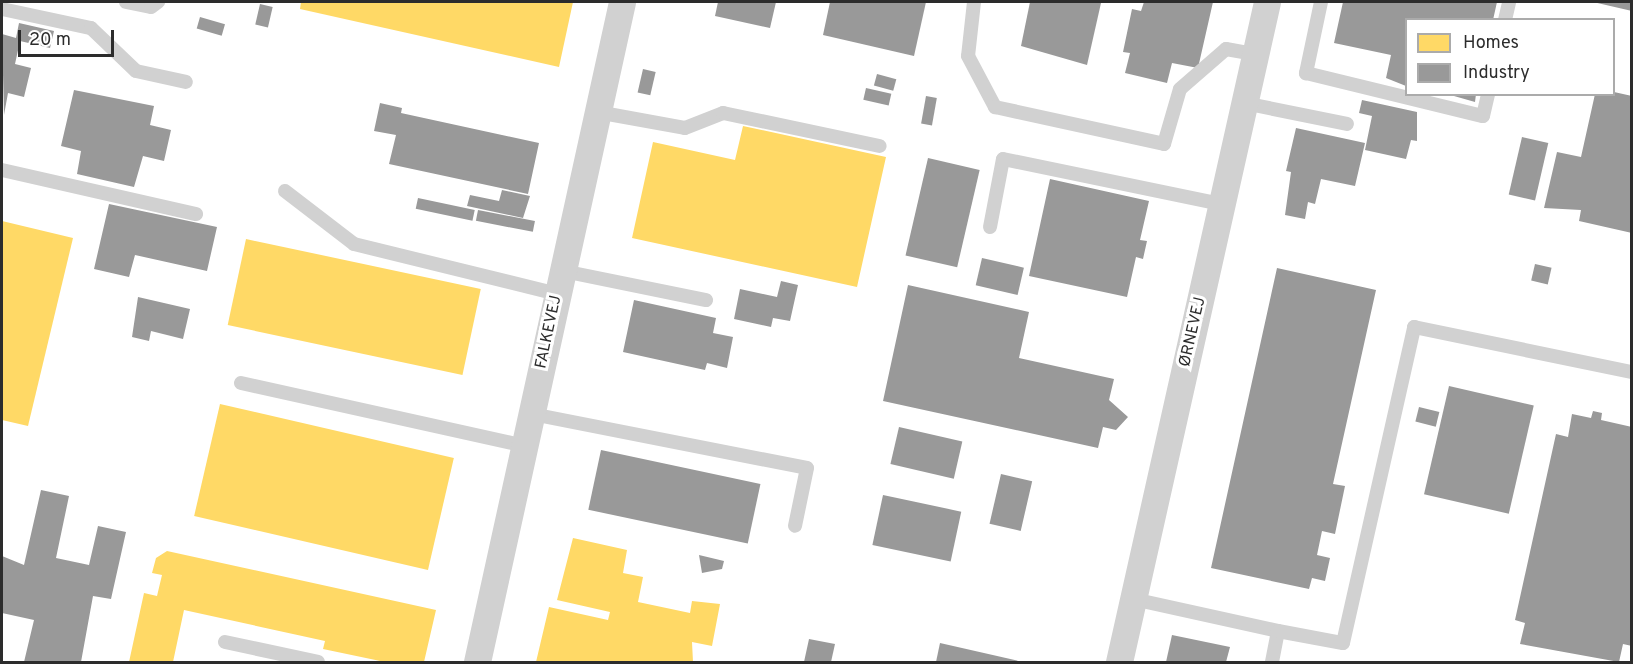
<!DOCTYPE html>
<html>
<head>
<meta charset="utf-8">
<style>
  body { margin:0 }
  #map { position:relative; width:1633px; height:664px; overflow:hidden; background:#fff; font-family:Overpass,sans-serif }
  div>[style] { position:absolute }
  .homes>* { inset:0; background:#ffd966; transform-origin:0 0 }
  .industry>* { inset:0; background:#999; transform-origin:0 0 }
  .service>* { height:14px; margin:-7px; padding:0 7px; transform-origin:7px; border-radius:7px; background:#d1d1d1 }
  .minor>* { height:27px; margin:-13.5px; padding:0 13.5px; transform-origin:13.5px; border-radius:13.5px; background:#d1d1d1 }
  span { translate:-50% -50%; white-space:nowrap; text-align:center; line-height:1.15; -webkit-text-stroke:6px #fff; paint-order:stroke }
  .street-label { font-size:16px; color:#2c2c2c }
  .frame { position:absolute; inset:0; border:3px solid #2c2c2c; pointer-events:none }
  .legend { position:absolute; left:1405px; top:18px; width:210px; height:78px; box-sizing:border-box; background:#fff; border:2px solid #ababab; margin:0; padding:8px 10px; list-style:none; font-size:18px; color:#2c2c2c }
  .legend li { display:flex; align-items:center; gap:12px; height:30px }
  .legend b { width:30px; border:2px solid #ababab }
  .scale { position:absolute; left:18px; top:30px; width:96px; height:27px; box-sizing:border-box; border:3px solid #2c2c2c; border-top:0; padding-left:8px; font-size:18px; line-height:21px; white-space:nowrap; color:#2c2c2c; -webkit-text-stroke:4px #fff; paint-order:stroke }
</style>
</head>
<body>
<div id="map">
  <div class="homes">
    <i style="clip-path:polygon(301px 2px,573px 2px,559px 67px,300px 9px)"></i>
    <i style="clip-path:polygon(743px 126px,886px 157px,857px 287px,632px 238px,653px 142px,735px 160px)"></i>
    <i style="clip-path:polygon(2px 221px,73px 238px,28px 426px,2px 420px)"></i>
    <i style="left:246px;top:239px;width:240px;height:88px;rotate:12deg"></i>
    <i style="left:220px;top:404px;width:240px;height:115px;rotate:13deg"></i>
    <i style="clip-path:polygon(573px 538px,627px 550px,623px 573px,643px 577px,638px 602px,690px 613px,692px 601px,720px 604px,712px 646px,692px 642px,693px 662px,536px 662px,549px 607px,608px 620px,610px 612px,557px 600px)"></i>
    <i style="clip-path:polygon(167px 551px,436px 610px,424px 662px,385px 662px,323px 649px,325px 641px,184px 610px,173px 662px,129px 662px,144px 593px,157px 596px,162px 575px,152px 573px,156px 558px)"></i>
  </div>
  <div class="industry">
    <i style="clip-path:polygon(718px 2px,776px 2px,770px 28px,715px 16px)"></i>
    <i style="clip-path:polygon(830px 2px,926px 2px,914px 56px,823px 35px)"></i>
    <i style="clip-path:polygon(1030px 2px,1101px 3px,1087px 65px,1021px 46px)"></i>
    <i style="clip-path:polygon(1144px 2px,1213px 2px,1198px 68px,1172px 63px,1167px 83px,1125px 73px,1130px 53px,1123px 52px,1132px 9px,1141px 11px)"></i>
    <i style="clip-path:polygon(1343px 2px,1497px 2px,1493px 20px,1406px 20px,1406px 86px,1386px 78px,1391px 55px,1334px 43px)"></i>
    <i style="clip-path:polygon(1593px 2px,1632px 2px,1632px 11px)"></i>
    <i style="left:260px;top:4px;width:13px;height:21px;rotate:13deg"></i>
    <i style="left:200px;top:17px;width:26px;height:12px;rotate:16deg"></i>
    <i style="clip-path:polygon(19px 23px,54px 31px,50px 48px,20px 41px,15px 64px,31px 68px,24px 97px,8px 93px,4px 115px,2px 34px,16px 38px)"></i>
    <i style="left:643px;top:69px;width:13px;height:24px;rotate:13deg"></i>
    <i style="left:877px;top:74px;width:20px;height:12px;rotate:15deg"></i>
    <i style="left:866px;top:88px;width:26px;height:12px;rotate:13deg"></i>
    <i style="clip-path:polygon(74px 90px,154px 106px,150px 125px,171px 130px,164px 161px,143px 156px,134px 187px,77px 174px,81px 151px,61px 146px)"></i>
    <i style="clip-path:polygon(1614px 92px,1632px 96px,1632px 233px,1579px 221px,1581px 210px,1544px 208px,1557px 152px,1581px 157px,1595px 94px)"></i>
    <i style="clip-path:polygon(1447px 94px,1476px 94px,1475px 102px)"></i>
    <i style="left:926px;top:96px;width:11px;height:28px;rotate:10deg"></i>
    <i style="clip-path:polygon(1362px 100px,1417px 112px,1417px 141px,1411px 140px,1406px 159px,1365px 150px,1372px 116px,1359px 113px)"></i>
    <i style="clip-path:polygon(380px 103px,402px 108px,401px 113px,539px 143px,528px 194px,389px 164px,396px 135px,374px 131px)"></i>
    <i style="clip-path:polygon(1296px 128px,1365px 143px,1355px 186px,1321px 179px,1315px 204px,1308px 202px,1305px 219px,1285px 215px,1291px 172px,1286px 171px)"></i>
    <i style="left:1522px;top:137px;width:27px;height:59px;rotate:13deg"></i>
    <i style="left:928px;top:158px;width:53px;height:100px;rotate:13deg"></i>
    <i style="clip-path:polygon(1050px 179px,1149px 201px,1140px 240px,1147px 241px,1143px 259px,1136px 257px,1127px 297px,1029px 276px)"></i>
    <i style="clip-path:polygon(502px 190px,530px 196px,523px 218px,467px 206px,470px 195px,499px 201px)"></i>
    <i style="left:418px;top:198px;width:58px;height:11px;rotate:12deg"></i>
    <i style="clip-path:polygon(109px 204px,217px 227px,207px 271px,135px 255px,129px 277px,94px 269px)"></i>
    <i style="left:478px;top:210px;width:58px;height:11px;rotate:11deg"></i>
    <i style="left:982px;top:258px;width:43px;height:28px;rotate:13deg"></i>
    <i style="left:1535px;top:264px;width:17px;height:17px;rotate:13deg"></i>
    <i style="clip-path:polygon(1277px 268px,1376px 290px,1333px 484px,1345px 486px,1335px 534px,1322px 531px,1317px 555px,1330px 558px,1325px 581px,1312px 578px,1309px 589px,1211px 568px)"></i>
    <i style="clip-path:polygon(781px 281px,798px 285px,790px 321px,773px 318px,771px 327px,734px 319px,740px 289px,777px 297px)"></i>
    <i style="clip-path:polygon(908px 285px,1029px 312px,1019px 358px,1114px 379px,1109px 400px,1128px 417px,1116px 430px,1103px 427px,1098px 448px,883px 401px)"></i>
    <i style="clip-path:polygon(138px 297px,190px 309px,183px 339px,151px 331px,149px 341px,132px 337px)"></i>
    <i style="clip-path:polygon(634px 300px,716px 318px,713px 333px,733px 337px,727px 368px,707px 363px,705px 370px,623px 352px)"></i>
    <i style="left:1449px;top:386px;width:87px;height:111px;rotate:13deg"></i>
    <i style="left:1419px;top:407px;width:21px;height:15px;rotate:14deg"></i>
    <i style="clip-path:polygon(1593px 411px,1602px 413px,1601px 420px,1632px 427px,1632px 646px,1623px 644px,1619px 662px,1520px 644px,1525px 623px,1515px 620px,1556px 434px,1568px 437px,1572px 414px,1591px 418px)"></i>
    <i style="left:899px;top:427px;width:65px;height:38px;rotate:13deg"></i>
    <i style="left:601px;top:450px;width:163px;height:61px;rotate:12deg"></i>
    <i style="left:1001px;top:474px;width:32px;height:51px;rotate:13deg"></i>
    <i style="clip-path:polygon(41px 490px,69px 496px,56px 558px,89px 565px,98px 526px,126px 532px,111px 599px,93px 596px,81px 662px,24px 662px,34px 620px,2px 613px,2px 556px,24px 565px)"></i>
    <i style="left:883px;top:495px;width:80px;height:51px;rotate:12deg"></i>
    <i style="clip-path:polygon(699px 555px,724px 561px,722px 569px,702px 573px)"></i>
    <i style="clip-path:polygon(1172px 635px,1230px 647px,1226px 662px,1166px 662px)"></i>
    <i style="clip-path:polygon(809px 639px,835px 644px,831px 662px,804px 662px)"></i>
    <i style="clip-path:polygon(940px 643px,1023px 662px,936px 662px)"></i>
  </div>
  <div class="service">
    <i style="left:126px;top:2px;width:25px;rotate:11deg"></i>
    <i style="left:151px;top:7px;width:9px;rotate:-36deg"></i>
    <i style="left:974px;top:2px;width:54px;rotate:96.3deg"></i>
    <i style="left:968px;top:56px;width:58px;rotate:62.1deg"></i>
    <i style="left:995px;top:107px;width:173px;rotate:12.3deg"></i>
    <i style="left:1164px;top:144px;width:57px;rotate:-73.8deg"></i>
    <i style="left:1180px;top:89px;width:61px;rotate:-41deg"></i>
    <i style="left:1226px;top:49px;width:29px;rotate:10deg"></i>
    <i style="left:1321px;top:2px;width:73px;rotate:101.9deg"></i>
    <i style="left:1306px;top:73px;width:182px;rotate:13.7deg"></i>
    <i style="left:1483px;top:116px;width:23px;rotate:-77deg"></i>
    <i style="left:2px;top:9px;width:91px;rotate:12.1deg"></i>
    <i style="left:91px;top:28px;width:62px;rotate:43.7deg"></i>
    <i style="left:136px;top:71px;width:51px;rotate:12.4deg"></i>
    <i style="left:1505px;top:20px;width:18px;rotate:-77deg"></i>
    <i style="left:1244px;top:103px;width:105px;rotate:11.5deg"></i>
    <i style="left:597px;top:112px;width:89px;rotate:10.3deg"></i>
    <i style="left:685px;top:128px;width:41px;rotate:-21.5deg"></i>
    <i style="left:723px;top:113px;width:160px;rotate:11.9deg"></i>
    <i style="left:2px;top:170px;width:199px;rotate:12.8deg"></i>
    <i style="left:285px;top:191px;width:87px;rotate:37.5deg"></i>
    <i style="left:354px;top:244px;width:210px;rotate:13.8deg"></i>
    <i style="left:990px;top:227px;width:69px;rotate:-79.2deg"></i>
    <i style="left:1003px;top:159px;width:223px;rotate:11.7deg"></i>
    <i style="left:563px;top:271px;width:146px;rotate:11.5deg"></i>
    <i style="left:241px;top:383px;width:291px;rotate:12.5deg"></i>
    <i style="left:532px;top:414px;width:280px;rotate:11.1deg"></i>
    <i style="left:807px;top:468px;width:59px;rotate:101.7deg"></i>
    <i style="left:1133px;top:599px;width:148px;rotate:12.4deg"></i>
    <i style="left:1278px;top:631px;width:32px;rotate:101deg"></i>
    <i style="left:1278px;top:631px;width:66px;rotate:10.5deg"></i>
    <i style="left:1343px;top:643px;width:324px;rotate:-77.3deg"></i>
    <i style="left:1414px;top:327px;width:223px;rotate:11.7deg"></i>
    <i style="left:225px;top:642px;width:95px;rotate:12.1deg"></i>
  </div>
  <div class="minor">
    <i style="left:477px;top:662px;width:676px;rotate:-77.61deg"></i>
    <i style="left:1119px;top:662px;width:676px;rotate:-77.36deg"></i>
  </div>
  <div class="street-label">
    <span style="left:549px;top:332px;rotate:-78deg">FALKEVEJ</span>
    <span style="left:1193px;top:332px;rotate:-77deg">ØRNEVEJ</span>
  </div>
  <div class="frame"></div>
  <ul class="legend">
  <li><b style="height:16px;background:#ffd966"></b>Homes</li>
  <li><b style="height:16px;background:#999"></b>Industry</li>
  </ul>
  <div class="scale">20 m</div>
</div>
</body>
</html>
